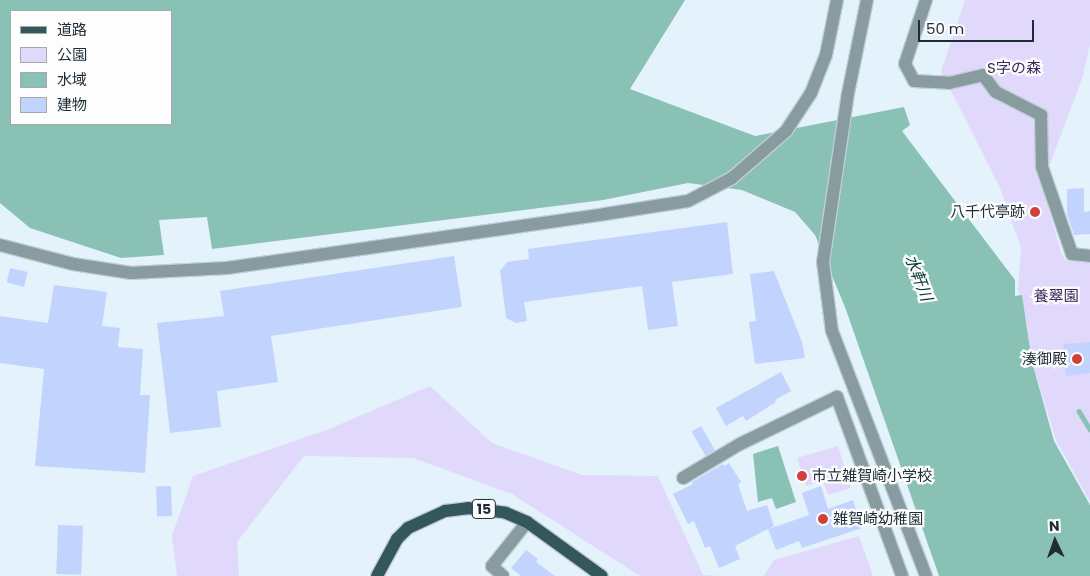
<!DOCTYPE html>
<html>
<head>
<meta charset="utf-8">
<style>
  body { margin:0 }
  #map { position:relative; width:1090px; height:576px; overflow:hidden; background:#e4f2fc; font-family:Poppins,"Noto Sans JP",sans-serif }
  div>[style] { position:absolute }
  .green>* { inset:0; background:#e1d9fb }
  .water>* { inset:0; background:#89c2b4 }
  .stream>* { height:4.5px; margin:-2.25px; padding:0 2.25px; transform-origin:2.25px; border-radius:2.25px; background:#89c2b4 }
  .building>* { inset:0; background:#c2d4fe; transform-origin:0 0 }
  .roads { filter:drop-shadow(1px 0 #c0ced8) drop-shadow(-1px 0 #c0ced8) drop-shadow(0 1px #c0ced8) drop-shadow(0 -1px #c0ced8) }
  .minor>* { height:12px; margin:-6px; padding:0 6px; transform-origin:6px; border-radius:6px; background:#889b9e }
  .major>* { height:12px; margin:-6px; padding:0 6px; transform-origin:6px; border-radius:6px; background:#33575c }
  .dots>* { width:14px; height:14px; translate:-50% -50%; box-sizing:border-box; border:2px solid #fdfdfd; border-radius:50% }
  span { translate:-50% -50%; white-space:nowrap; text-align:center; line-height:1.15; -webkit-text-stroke:4.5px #fdfdfd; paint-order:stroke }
  .shield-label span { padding:1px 4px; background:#fdfdfd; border:1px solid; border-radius:4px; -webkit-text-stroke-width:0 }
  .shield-label { font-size:14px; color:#1e2c35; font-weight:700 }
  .park-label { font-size:15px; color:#38255a }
  .poi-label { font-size:15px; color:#1e2c35 }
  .right { translate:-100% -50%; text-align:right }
  .left { translate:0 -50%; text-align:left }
  .water-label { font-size:16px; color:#083d34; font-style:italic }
  .legend { position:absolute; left:10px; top:10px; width:162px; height:115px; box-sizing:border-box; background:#fdfdfd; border:1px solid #a4a9ad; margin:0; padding:6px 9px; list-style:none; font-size:15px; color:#1e2c35 }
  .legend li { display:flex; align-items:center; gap:10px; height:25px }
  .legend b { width:25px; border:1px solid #a4a9ad }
  .north { position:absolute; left:1030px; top:516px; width:50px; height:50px; -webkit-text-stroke:4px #fdfdfd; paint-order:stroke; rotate:357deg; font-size:14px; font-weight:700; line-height:20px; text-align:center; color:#1e2c35 }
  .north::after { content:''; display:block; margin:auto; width:18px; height:22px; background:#1e2c35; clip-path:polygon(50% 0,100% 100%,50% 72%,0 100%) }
  .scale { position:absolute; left:918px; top:20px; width:116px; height:22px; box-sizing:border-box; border:2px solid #1e2c35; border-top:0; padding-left:6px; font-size:15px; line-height:18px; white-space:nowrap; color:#1e2c35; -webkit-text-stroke:4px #fdfdfd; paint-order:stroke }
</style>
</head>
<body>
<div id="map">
  <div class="green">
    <i style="clip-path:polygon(965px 0,1090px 0,1090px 43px,1083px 76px,1042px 186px,1061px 253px,1065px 259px,1090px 262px,1090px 502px,1056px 440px,1032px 362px,1025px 313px,1018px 289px,1021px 248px,1000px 188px,941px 71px)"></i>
    <i style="clip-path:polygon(430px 386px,492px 443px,582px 475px,658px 476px,703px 575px,721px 576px,640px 576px,512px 494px,413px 458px,304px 456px,237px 542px,239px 576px,177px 576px,172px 536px,193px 476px,329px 429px)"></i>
    <i style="clip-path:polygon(838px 446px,851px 488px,828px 495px,823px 481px,806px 486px,797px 458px)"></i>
    <i style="clip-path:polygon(859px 536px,873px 576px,764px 576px,774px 560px)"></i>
  </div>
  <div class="water">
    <i style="clip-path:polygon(evenodd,0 0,685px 0,630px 89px,755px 136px,904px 107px,910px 125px,902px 131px,1015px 280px,1015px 296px,1022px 295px,1032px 362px,1054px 441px,1090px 505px,1090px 576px,939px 576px,845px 307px,815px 235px,795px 212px,742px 190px,688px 183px,603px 200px,212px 249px,207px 217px,159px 220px,164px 255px,121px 258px,30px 228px,0 203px,0 0,11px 11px,171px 11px,171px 124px,11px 124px,11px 11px)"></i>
    <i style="clip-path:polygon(778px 446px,796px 502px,776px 509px,772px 498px,758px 502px,753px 454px)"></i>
  </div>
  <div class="stream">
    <i style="left:1079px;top:411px;width:21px;rotate:59deg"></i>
  </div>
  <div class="building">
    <i style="clip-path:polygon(1084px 188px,1084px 212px,1090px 211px,1090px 234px,1074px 235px,1067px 214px,1067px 189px)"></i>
    <i style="clip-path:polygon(727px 222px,733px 274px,672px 282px,678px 326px,648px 330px,642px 286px,524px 302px,527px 321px,516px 323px,506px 318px,500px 271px,507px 262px,529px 259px,528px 249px)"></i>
    <i style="clip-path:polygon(454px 256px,462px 307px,271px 336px,278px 382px,217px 391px,221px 427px,170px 433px,157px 323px,224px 316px,220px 291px)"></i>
    <i style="left:10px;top:268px;width:18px;height:15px;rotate:13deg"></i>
    <i style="clip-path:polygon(774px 271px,802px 342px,805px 358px,755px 364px,749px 322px,756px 321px,750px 274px)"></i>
    <i style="clip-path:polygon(54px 285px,107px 292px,102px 326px,120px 328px,118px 347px,143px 349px,140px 395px,150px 395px,145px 473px,35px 466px,44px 369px,0 363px,0 316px,48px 323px)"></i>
    <i style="clip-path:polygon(1090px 342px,1090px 373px,1066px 376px,1063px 344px)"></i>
    <i style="clip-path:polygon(781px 372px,791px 391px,775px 400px,776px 402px,746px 421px,743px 416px,726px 426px,716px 408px)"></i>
    <i style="left:701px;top:426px;width:28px;height:11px;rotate:60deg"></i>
    <i style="clip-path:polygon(729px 463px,741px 482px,738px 484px,747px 511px,767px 505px,774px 526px,769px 529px,809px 515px,802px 493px,821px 486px,828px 509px,853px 500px,862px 528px,802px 548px,799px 541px,776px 550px,768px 529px,735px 546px,740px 559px,719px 568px,710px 546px,705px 548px,694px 521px,688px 524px,673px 494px,693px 484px,692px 482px,723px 464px,724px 466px)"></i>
    <i style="left:171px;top:486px;width:30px;height:15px;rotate:88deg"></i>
    <i style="left:58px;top:525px;width:25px;height:49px;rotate:2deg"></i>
    <i style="clip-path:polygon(526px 550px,538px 559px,536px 562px,555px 576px,521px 576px,511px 568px)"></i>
  </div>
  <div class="roads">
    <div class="minor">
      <i style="left:867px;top:0;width:95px;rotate:101.5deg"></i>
      <i style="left:848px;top:93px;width:171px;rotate:98.4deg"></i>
      <i style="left:823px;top:262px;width:70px;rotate:82.6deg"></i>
      <i style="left:832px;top:331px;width:262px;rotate:69deg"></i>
      <i style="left:926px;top:0;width:67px;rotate:108.2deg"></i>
      <i style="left:905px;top:64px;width:19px;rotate:62deg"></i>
      <i style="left:914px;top:81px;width:35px;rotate:3deg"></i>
      <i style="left:949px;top:83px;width:35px;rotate:-13deg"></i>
      <i style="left:983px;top:75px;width:21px;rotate:53deg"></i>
      <i style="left:996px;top:92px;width:51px;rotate:27.1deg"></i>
      <i style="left:1041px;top:115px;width:52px;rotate:88.9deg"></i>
      <i style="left:1042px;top:167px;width:92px;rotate:71deg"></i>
      <i style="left:1072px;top:254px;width:18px;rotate:6deg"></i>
      <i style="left:0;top:245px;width:75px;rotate:14.6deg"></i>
      <i style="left:73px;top:264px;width:59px;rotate:8.8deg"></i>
      <i style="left:131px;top:273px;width:96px;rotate:-3deg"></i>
      <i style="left:227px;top:268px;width:382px;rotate:-8.1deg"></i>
      <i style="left:605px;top:214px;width:84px;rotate:-8.9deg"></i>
      <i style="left:688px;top:201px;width:50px;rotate:-27.6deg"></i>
      <i style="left:732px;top:178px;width:72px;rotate:-41deg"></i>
      <i style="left:786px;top:131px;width:45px;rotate:-56.7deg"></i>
      <i style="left:811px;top:93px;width:41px;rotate:-68.5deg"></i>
      <i style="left:826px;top:55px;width:56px;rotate:-78.7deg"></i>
      <i style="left:683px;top:478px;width:66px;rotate:-30.8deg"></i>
      <i style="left:740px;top:444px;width:108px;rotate:-25.9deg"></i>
      <i style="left:837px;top:397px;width:190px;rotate:70deg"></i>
      <i style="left:503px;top:576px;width:15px;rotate:-138deg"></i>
      <i style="left:492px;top:566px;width:56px;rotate:-51.5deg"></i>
    </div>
    <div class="major">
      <i style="left:377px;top:576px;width:42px;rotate:-61.6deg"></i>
      <i style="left:397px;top:539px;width:16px;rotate:-45deg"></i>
      <i style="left:408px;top:528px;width:41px;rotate:-24.7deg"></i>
      <i style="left:445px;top:511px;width:23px;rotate:-7deg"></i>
      <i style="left:468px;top:508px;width:38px;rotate:7deg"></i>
      <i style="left:506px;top:513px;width:23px;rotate:23deg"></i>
      <i style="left:527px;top:522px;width:92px;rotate:35.8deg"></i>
    </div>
  </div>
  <div class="dots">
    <i style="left:1035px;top:212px;background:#cf413b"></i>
    <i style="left:1077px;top:359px;background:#cf413b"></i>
    <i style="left:802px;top:476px;background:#cf413b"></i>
    <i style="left:823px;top:519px;background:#cf413b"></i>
  </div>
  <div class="shield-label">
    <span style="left:484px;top:509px">15</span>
  </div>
  <div class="park-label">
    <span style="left:1014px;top:68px">S字の森</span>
    <span style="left:1056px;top:296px">養翠園</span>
  </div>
  <div class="poi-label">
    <span class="right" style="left:1025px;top:212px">八千代亭跡</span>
    <span class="right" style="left:1067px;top:359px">湊御殿</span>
    <span class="left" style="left:812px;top:476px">市立雑賀崎小学校</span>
    <span class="left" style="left:833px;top:519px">雑賀崎幼稚園</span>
  </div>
  <div class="water-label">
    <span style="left:918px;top:278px;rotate:69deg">水軒川</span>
  </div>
  <ul class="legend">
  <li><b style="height:6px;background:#33575c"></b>道路</li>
  <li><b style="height:14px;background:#e1d9fb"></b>公園</li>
  <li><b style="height:14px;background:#89c2b4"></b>水域</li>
  <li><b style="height:14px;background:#c2d4fe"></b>建物</li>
  </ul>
  <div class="north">N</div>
  <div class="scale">50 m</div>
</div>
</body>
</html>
